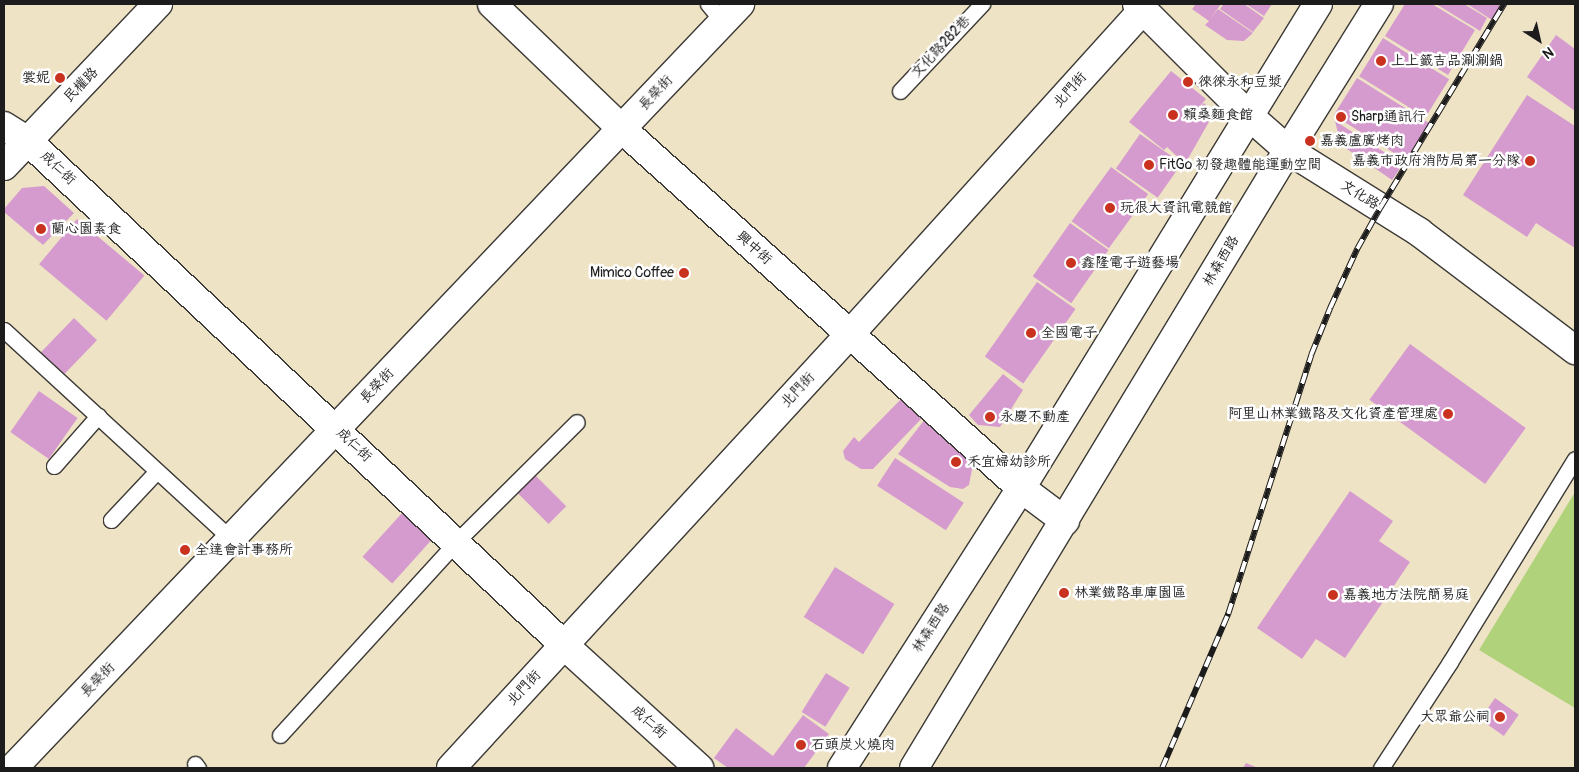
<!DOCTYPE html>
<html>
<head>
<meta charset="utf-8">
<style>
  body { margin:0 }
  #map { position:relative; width:1579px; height:772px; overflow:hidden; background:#efe3c6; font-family:Pangolin,"LXGW WenKai TC",sans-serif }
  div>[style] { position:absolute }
  .green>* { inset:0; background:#b0d27b }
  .building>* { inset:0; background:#d69bce; transform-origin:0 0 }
  .roads { filter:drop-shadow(1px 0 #3c3a36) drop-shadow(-1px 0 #3c3a36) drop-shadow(0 1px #3c3a36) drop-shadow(0 -1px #3c3a36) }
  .service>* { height:15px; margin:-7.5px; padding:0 7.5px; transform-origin:7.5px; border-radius:7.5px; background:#fff }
  .minor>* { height:28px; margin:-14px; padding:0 14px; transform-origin:14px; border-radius:14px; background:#fff }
  .tertiary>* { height:28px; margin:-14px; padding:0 14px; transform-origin:14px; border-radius:14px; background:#fff }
  .secondary>* { height:28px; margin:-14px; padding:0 14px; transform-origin:14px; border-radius:14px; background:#fff }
  .rail>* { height:5.5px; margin-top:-2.75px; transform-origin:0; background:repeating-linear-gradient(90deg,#fff 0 11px,#1c1c1c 0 22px); box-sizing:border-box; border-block:1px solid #1c1c1c }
  .dots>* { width:14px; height:14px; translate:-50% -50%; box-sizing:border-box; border:2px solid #fff; border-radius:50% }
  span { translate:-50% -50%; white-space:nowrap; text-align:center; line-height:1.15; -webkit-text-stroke:5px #fff; paint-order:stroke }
  .street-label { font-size:14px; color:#1c1c1c }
  .poi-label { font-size:14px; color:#1c1c1c }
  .left { translate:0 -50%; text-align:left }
  .right { translate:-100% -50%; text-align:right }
  .frame { position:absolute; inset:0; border:5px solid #1c1c1c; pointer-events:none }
  .north { position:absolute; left:1514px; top:15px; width:50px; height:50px; -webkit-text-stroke:4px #fff; paint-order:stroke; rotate:145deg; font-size:14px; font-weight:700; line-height:20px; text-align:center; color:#1c1c1c }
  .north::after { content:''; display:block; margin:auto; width:18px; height:22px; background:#1c1c1c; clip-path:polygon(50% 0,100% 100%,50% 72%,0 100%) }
</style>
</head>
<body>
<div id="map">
  <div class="green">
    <i style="clip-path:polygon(1575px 492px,1575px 708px,1479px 650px)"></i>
  </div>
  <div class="building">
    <i style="clip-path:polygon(1196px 4px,1221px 4px,1210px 19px,1218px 9px,1253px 33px,1244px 41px,1227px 40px,1205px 25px,1209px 21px,1192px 9px)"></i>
    <i style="clip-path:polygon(1224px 4px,1244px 4px,1264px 18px,1253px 32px,1220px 9px)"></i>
    <i style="clip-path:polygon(1246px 4px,1272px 4px,1264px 16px)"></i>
    <i style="clip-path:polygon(1405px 4px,1432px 4px,1475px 30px,1448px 75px,1385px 36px)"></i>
    <i style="clip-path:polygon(1436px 4px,1464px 4px,1487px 18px,1480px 31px)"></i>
    <i style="clip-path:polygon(1467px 4px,1498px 4px,1501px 6px,1492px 20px)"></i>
    <i style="clip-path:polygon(1556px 35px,1575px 49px,1575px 111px,1527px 77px)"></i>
    <i style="left:1383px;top:38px;width:78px;height:45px;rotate:32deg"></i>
    <i style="clip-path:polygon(1171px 71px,1206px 99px,1183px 127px,1204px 103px,1214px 113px,1185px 164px,1167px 147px,1164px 150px,1129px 122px)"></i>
    <i style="left:1357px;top:78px;width:85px;height:44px;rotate:32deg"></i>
    <i style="clip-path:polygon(1527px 95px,1575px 126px,1575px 248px,1536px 223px,1527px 237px,1463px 195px)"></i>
    <i style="clip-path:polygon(1335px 121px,1403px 164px,1392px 180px,1341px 145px)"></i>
    <i style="left:1140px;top:134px;width:51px;height:42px;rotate:35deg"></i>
    <i style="left:1111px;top:167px;width:46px;height:67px;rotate:36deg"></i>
    <i style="clip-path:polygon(44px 186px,74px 213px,43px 245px,4px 212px,4px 209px,22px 188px)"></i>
    <i style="left:77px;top:219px;width:88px;height:59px;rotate:40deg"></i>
    <i style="left:1070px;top:223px;width:47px;height:65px;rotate:35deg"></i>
    <i style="left:1037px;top:282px;width:47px;height:91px;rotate:35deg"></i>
    <i style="left:74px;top:318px;width:32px;height:49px;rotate:44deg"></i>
    <i style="left:1410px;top:344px;width:143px;height:69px;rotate:36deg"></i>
    <i style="clip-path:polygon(1003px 374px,1023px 390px,1000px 427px,978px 425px,969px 415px)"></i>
    <i style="left:39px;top:391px;width:47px;height:50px;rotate:35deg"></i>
    <i style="clip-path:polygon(904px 396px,924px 416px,873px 469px,861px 469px,845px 459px,843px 451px,854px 437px,859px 442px)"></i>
    <i style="clip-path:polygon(925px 419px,973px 464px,969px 485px,963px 489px,950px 487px,898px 454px)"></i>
    <i style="left:895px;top:458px;width:82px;height:33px;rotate:33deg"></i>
    <i style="left:533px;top:473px;width:47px;height:25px;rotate:45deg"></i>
    <i style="clip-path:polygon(1350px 491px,1393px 521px,1379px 541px,1410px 562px,1345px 658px,1316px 639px,1302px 659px,1257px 628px)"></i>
    <i style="left:402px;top:513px;width:40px;height:59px;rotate:42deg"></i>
    <i style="left:835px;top:567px;width:70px;height:59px;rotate:32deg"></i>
    <i style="left:826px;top:673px;width:28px;height:46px;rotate:32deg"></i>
    <i style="left:1495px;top:698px;width:29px;height:26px;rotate:35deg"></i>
    <i style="clip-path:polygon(803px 715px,829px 734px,804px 768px,728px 768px,714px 758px,736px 728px,773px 756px)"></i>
    <i style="clip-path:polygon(1246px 763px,1258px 768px,1243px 768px)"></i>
  </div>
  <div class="roads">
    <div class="service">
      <i style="left:708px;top:4px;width:23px;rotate:50deg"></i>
      <i style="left:900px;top:91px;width:120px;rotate:-46.7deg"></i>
      <i style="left:4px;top:330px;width:309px;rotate:42.6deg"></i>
      <i style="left:54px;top:466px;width:67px;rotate:-48.7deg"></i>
      <i style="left:111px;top:520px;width:67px;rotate:-46.8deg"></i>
      <i style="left:280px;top:735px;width:261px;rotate:-47.6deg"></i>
      <i style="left:456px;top:542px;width:170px;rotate:-44.8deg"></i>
      <i style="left:195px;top:764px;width:5px;rotate:53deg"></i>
      <i style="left:1381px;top:768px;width:126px;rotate:-56.9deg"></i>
      <i style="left:1450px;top:662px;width:238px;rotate:-58.4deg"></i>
    </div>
    <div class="minor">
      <i style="left:492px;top:4px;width:180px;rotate:43.9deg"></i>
      <i style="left:622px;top:129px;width:537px;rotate:41.98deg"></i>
      <i style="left:1021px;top:488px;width:55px;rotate:36.9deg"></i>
      <i style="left:4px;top:126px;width:28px;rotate:32deg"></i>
      <i style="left:28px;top:141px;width:736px;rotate:43.24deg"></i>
      <i style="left:564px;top:645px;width:183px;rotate:42.3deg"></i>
      <i style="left:4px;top:166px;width:224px;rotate:-46.5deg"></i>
      <i style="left:13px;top:768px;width:1055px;rotate:-46.42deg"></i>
      <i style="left:451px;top:768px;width:590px;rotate:-47.41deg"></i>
      <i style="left:850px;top:334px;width:437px;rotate:-47.9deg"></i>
    </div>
    <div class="tertiary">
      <i style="left:1137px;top:4px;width:157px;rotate:45deg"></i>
      <i style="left:1248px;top:115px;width:53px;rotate:41.2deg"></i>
      <i style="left:1288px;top:150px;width:155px;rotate:32deg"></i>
      <i style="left:1419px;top:232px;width:196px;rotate:37.1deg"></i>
    </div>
    <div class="secondary">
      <i style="left:842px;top:768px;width:332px;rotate:-57.4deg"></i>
      <i style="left:1021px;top:488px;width:568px;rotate:-58.47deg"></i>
      <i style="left:914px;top:768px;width:722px;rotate:-58.82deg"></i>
      <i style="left:1288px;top:150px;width:172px;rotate:-58.1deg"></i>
    </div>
  </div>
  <div class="rail">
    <i style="left:1162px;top:768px;width:168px;rotate:-66.8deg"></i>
    <i style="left:1228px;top:614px;width:272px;rotate:-72.2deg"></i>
    <i style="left:1311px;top:355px;width:51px;rotate:-68deg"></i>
    <i style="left:1330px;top:308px;width:65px;rotate:-65.4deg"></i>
    <i style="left:1357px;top:249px;width:47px;rotate:-60.7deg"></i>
    <i style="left:1380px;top:208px;width:239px;rotate:-58.7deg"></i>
  </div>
  <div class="dots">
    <i style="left:1381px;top:61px;background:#c8321e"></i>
    <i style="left:60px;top:78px;background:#c8321e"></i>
    <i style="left:1188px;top:82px;background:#c8321e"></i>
    <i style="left:1173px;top:115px;background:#c8321e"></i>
    <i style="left:1341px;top:117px;background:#c8321e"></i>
    <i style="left:1310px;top:141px;background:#c8321e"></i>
    <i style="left:1530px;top:161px;background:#c8321e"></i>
    <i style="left:1149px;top:165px;background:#c8321e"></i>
    <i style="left:1110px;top:208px;background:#c8321e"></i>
    <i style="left:41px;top:229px;background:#c8321e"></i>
    <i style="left:1071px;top:263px;background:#c8321e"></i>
    <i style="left:684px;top:273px;background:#c8321e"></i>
    <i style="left:1031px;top:333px;background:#c8321e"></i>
    <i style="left:1448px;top:414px;background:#c8321e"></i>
    <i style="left:990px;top:417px;background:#c8321e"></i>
    <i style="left:956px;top:462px;background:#c8321e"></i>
    <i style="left:185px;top:550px;background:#c8321e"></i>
    <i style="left:1064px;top:593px;background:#c8321e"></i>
    <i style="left:1333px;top:595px;background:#c8321e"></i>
    <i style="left:1500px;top:717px;background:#c8321e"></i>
    <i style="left:801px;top:745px;background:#c8321e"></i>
  </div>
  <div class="street-label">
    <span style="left:941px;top:47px;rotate:-47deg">文化路282巷</span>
    <span style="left:81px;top:85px;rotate:-46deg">民權路</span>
    <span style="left:1070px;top:90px;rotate:-48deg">北門街</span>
    <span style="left:656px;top:93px;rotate:-47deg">長榮街</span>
    <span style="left:58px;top:168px;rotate:43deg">成仁街</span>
    <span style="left:1360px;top:195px;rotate:32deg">文化路</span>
    <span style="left:754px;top:248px;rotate:42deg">興中街</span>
    <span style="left:1221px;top:261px;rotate:-59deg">林森西路</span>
    <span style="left:377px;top:386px;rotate:-47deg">長榮街</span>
    <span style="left:798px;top:390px;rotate:-47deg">北門街</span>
    <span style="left:354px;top:445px;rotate:43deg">成仁街</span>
    <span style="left:931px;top:628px;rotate:-57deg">林森西路</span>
    <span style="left:98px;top:680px;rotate:-46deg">長榮街</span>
    <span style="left:524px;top:688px;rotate:-47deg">北門街</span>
    <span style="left:649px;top:722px;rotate:42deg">成仁街</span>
  </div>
  <div class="poi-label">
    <span class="left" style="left:1391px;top:61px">上上籤吉品涮涮鍋</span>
    <span class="right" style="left:50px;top:78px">裳妮</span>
    <span class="left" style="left:1198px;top:82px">徠徠永和豆漿</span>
    <span class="left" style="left:1183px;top:115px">賴桑麵食館</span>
    <span class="left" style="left:1351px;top:117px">Sharp通訊行</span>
    <span class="left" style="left:1320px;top:141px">嘉義盧廣烤肉</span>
    <span class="right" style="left:1520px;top:161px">嘉義市政府消防局第一分隊</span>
    <span class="left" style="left:1159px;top:165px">FitGo 初發趣體能運動空間</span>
    <span class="left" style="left:1120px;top:208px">玩很大資訊電競館</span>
    <span class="left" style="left:51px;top:229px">蘭心園素食</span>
    <span class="left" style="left:1081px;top:263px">鑫隆電子遊藝場</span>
    <span class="right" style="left:674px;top:273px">Mimico Coffee</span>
    <span class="left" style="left:1041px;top:333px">全國電子</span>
    <span class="right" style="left:1438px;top:414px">阿里山林業鐵路及文化資產管理處</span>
    <span class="left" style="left:1000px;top:417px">永慶不動產</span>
    <span class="left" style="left:967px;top:462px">禾宜婦幼診所</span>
    <span class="left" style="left:195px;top:550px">全達會計事務所</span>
    <span class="left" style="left:1074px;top:593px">林業鐵路車庫園區</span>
    <span class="left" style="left:1343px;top:595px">嘉義地方法院簡易庭</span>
    <span class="right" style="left:1490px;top:717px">大眾爺公祠</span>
    <span class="left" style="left:811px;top:745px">石頭炭火燒肉</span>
  </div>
  <div class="frame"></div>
  <div class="north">N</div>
</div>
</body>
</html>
